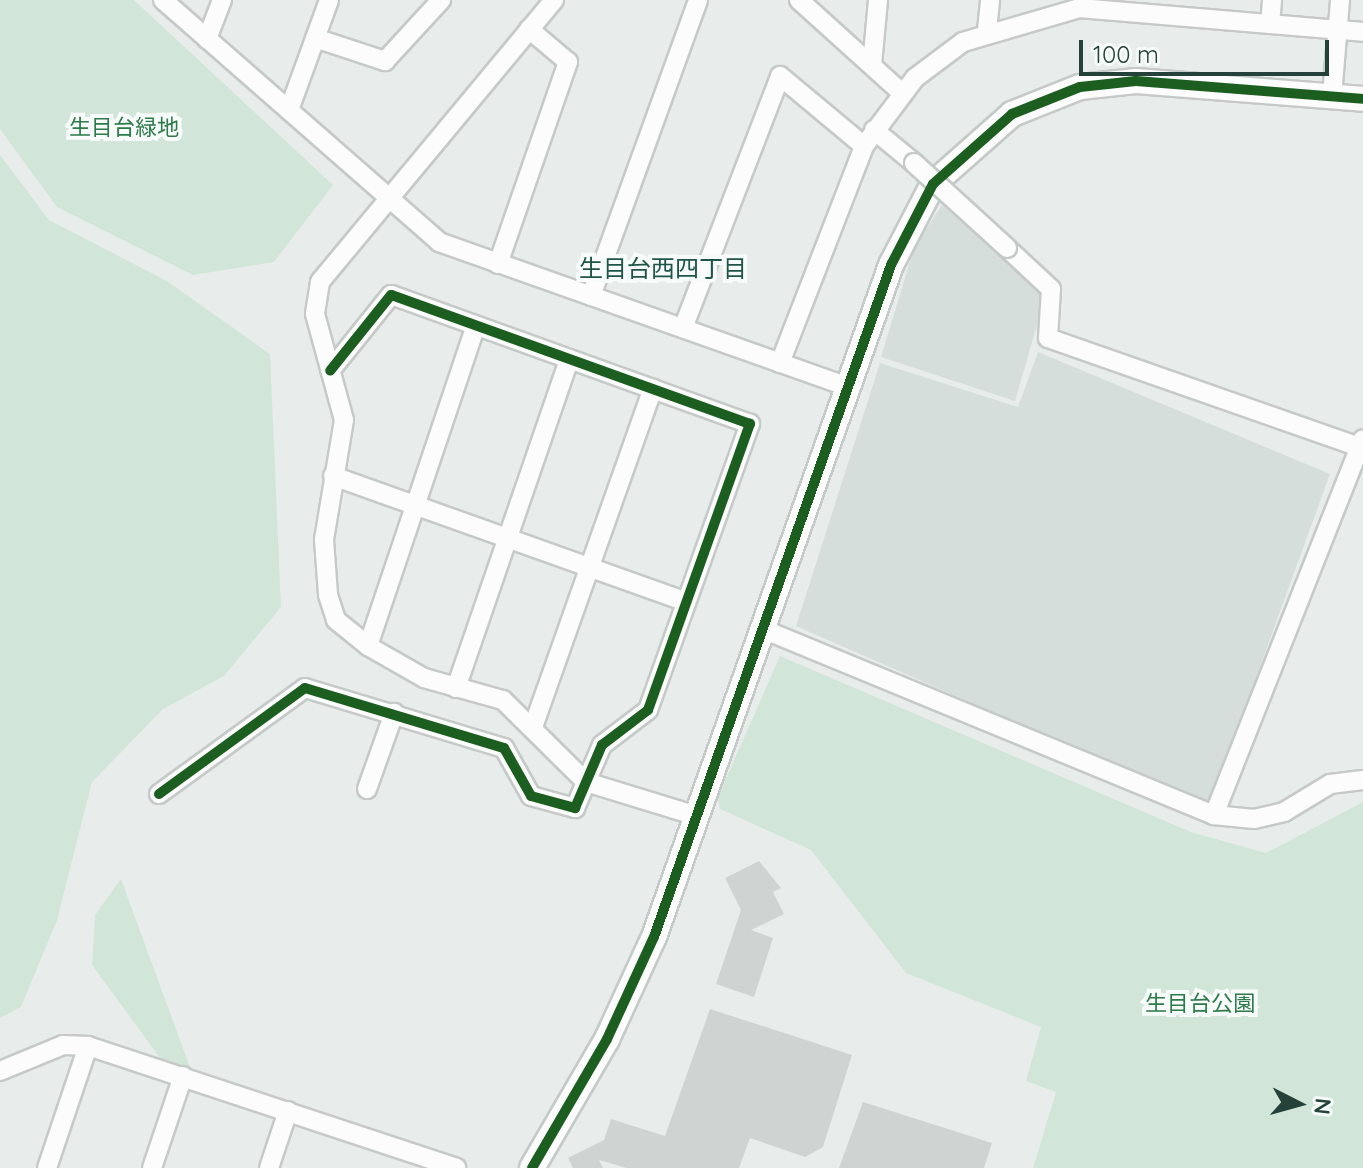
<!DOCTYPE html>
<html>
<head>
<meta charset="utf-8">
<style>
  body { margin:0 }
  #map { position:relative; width:1363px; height:1168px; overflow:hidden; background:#e8edeb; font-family:Quicksand,"Noto Sans JP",sans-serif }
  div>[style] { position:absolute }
  .built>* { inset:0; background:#d6dedb }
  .green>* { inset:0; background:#d1e6d8 }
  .building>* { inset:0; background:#cfd4d2 }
  .roads { filter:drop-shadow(2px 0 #c5cac8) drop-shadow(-2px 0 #c5cac8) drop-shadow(0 2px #c5cac8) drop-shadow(0 -2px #c5cac8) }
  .street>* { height:18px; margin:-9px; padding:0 9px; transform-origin:9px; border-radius:9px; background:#fcfcfc }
  .secondary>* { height:24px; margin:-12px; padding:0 12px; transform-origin:12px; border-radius:12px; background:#fcfcfc }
  .bridges { filter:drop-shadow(2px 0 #c5cac8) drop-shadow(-2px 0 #c5cac8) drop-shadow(0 2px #c5cac8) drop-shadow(0 -2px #c5cac8) }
  .street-bridge>* { height:18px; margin:-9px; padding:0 9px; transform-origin:9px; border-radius:9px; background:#fcfcfc }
  .cycleway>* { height:10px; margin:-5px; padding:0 5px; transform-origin:5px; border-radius:5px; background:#1b5e20 }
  span { translate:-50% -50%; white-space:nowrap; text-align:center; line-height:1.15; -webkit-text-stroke:8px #f7fbf9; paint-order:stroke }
  .park-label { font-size:22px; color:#2d7a4b }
  .neighbourhood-label { font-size:24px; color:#1f5548 }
  .north { position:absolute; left:1259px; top:1064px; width:80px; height:80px; -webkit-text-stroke:6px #f7fbf9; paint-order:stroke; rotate:96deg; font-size:22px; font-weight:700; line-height:32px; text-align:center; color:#24423a }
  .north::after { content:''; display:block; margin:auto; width:28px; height:36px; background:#24423a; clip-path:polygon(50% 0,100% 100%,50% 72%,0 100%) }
  .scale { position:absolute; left:1079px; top:40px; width:250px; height:36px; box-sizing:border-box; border:4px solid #24423a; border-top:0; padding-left:10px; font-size:24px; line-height:28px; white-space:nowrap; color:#24423a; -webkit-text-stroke:6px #f7fbf9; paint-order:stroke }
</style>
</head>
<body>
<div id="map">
  <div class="built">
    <i style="clip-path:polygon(942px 205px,1046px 294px,1015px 401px,881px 357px,914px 248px)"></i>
    <i style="clip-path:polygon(1038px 352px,1330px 474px,1209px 807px,796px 626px,880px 363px,1018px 407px)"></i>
  </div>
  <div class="green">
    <i style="clip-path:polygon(0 0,134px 0,333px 185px,274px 262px,193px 275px,57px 207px,0 129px)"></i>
    <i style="clip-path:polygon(0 155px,49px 220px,167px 281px,270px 354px,281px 607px,224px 676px,163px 709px,92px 782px,57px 920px,21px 1007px,0 1018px)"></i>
    <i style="clip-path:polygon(780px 656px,1191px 832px,1266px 853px,1363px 802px,1363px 1168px,1033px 1168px,1056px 1092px,1026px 1081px,1041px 1027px,906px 973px,811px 850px,720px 809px,718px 797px)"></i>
    <i style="clip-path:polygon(121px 879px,195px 1081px,171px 1073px,92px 965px,95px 915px)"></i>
  </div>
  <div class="building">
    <i style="clip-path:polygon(759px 861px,781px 888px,773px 892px,784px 914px,751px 930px,773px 938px,754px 997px,716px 984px,741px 910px,725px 878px)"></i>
    <i style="clip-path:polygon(710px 1009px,852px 1055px,823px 1147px,805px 1157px,750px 1138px,739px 1168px,627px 1168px,599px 1160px,603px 1168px,573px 1168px,568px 1158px,604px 1140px,611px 1119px,665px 1136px)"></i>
    <i style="clip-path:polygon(863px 1102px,992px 1143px,984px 1168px,839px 1168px)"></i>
  </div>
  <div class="roads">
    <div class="street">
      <i style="left:163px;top:0;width:367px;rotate:41.2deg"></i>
      <i style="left:439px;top:242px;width:434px;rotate:19.5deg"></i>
      <i style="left:554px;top:0;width:366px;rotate:129.7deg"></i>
      <i style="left:320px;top:282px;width:32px;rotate:99deg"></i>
      <i style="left:315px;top:314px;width:110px;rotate:74.7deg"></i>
      <i style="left:344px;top:420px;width:122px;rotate:99.5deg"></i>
      <i style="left:324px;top:540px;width:55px;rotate:85.8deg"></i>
      <i style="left:328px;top:595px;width:26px;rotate:72deg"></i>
      <i style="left:336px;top:620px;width:41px;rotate:39.1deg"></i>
      <i style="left:368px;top:646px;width:64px;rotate:29.7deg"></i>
      <i style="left:424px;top:678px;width:82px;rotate:15.6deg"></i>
      <i style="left:503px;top:700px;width:117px;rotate:44.7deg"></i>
      <i style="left:586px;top:782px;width:116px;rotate:17deg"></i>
      <i style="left:799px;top:0;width:139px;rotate:42.1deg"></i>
      <i style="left:1270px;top:24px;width:24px;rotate:-85deg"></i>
      <i style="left:987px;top:30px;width:30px;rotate:-84deg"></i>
      <i style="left:315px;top:38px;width:74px;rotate:18.2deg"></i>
      <i style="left:385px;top:61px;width:83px;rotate:-47.4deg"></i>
      <i style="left:207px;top:39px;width:42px;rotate:-69deg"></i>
      <i style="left:872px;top:65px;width:65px;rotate:-84.7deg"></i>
      <i style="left:1332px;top:96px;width:96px;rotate:-85.2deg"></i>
      <i style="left:289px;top:110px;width:117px;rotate:-70deg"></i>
      <i style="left:874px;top:130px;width:52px;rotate:39.5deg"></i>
      <i style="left:1007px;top:248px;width:60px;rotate:43deg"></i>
      <i style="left:1051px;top:289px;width:49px;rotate:93.5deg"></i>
      <i style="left:1048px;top:338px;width:330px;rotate:19.3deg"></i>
      <i style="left:498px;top:264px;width:214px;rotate:-70.9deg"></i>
      <i style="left:568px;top:62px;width:51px;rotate:-139.8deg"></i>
      <i style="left:591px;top:296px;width:315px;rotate:-70.1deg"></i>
      <i style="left:683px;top:328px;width:270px;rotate:-68.9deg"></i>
      <i style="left:780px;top:76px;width:109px;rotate:39.8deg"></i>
      <i style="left:780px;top:363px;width:233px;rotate:-68.8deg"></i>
      <i style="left:864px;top:146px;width:85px;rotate:-53.1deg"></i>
      <i style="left:915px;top:78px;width:60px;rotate:-36.9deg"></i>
      <i style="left:963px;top:42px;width:121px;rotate:-16.3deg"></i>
      <i style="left:1079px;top:8px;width:285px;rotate:4.8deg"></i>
      <i style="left:333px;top:476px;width:374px;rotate:19.6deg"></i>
      <i style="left:765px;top:630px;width:486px;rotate:22.4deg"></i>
      <i style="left:1214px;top:815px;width:40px;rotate:5.7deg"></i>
      <i style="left:1254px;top:819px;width:31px;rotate:-13deg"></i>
      <i style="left:1284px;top:812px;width:54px;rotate:-31.3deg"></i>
      <i style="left:1330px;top:784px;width:33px;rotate:-7deg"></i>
      <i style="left:368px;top:646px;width:338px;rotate:-71.4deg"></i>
      <i style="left:456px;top:688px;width:348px;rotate:-71deg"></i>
      <i style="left:533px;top:727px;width:359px;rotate:-70.5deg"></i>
      <i style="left:367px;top:789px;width:81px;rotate:-70.4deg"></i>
      <i style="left:159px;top:794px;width:180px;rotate:-36deg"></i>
      <i style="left:305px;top:688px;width:208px;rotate:16.8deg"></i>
      <i style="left:504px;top:748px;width:55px;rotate:60.6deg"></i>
      <i style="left:531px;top:796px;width:46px;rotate:15.3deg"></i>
      <i style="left:575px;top:808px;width:69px;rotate:-66.8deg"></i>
      <i style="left:602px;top:745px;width:58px;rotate:-37.3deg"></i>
      <i style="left:648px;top:710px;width:304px;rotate:-70.4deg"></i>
      <i style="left:750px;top:424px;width:381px;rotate:-160.2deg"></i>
      <i style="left:391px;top:295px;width:97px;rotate:128.8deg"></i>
      <i style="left:1214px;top:815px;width:404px;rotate:-68.4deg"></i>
      <i style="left:0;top:1071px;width:68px;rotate:-22.4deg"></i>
      <i style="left:63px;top:1045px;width:25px;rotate:2deg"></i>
      <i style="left:88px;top:1046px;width:388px;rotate:18.3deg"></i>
      <i style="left:47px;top:1168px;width:129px;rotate:-71.4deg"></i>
      <i style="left:152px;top:1168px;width:97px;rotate:-71.4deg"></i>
      <i style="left:269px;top:1168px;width:60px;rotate:-71.6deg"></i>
    </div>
    <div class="secondary">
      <i style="left:532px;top:1168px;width:149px;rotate:-59.8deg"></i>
      <i style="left:607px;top:1039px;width:112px;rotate:-65.3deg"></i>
      <i style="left:654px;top:937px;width:713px;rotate:-70.57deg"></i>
      <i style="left:891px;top:265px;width:91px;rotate:-62.6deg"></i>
      <i style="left:933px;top:184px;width:106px;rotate:-41.5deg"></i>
      <i style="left:1012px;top:114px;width:73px;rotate:-21.7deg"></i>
      <i style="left:1080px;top:87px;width:56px;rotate:-6.1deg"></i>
      <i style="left:1136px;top:81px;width:228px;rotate:4.5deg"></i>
    </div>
  </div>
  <div class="bridges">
    <div class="street-bridge">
      <i style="left:914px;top:163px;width:126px;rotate:42.4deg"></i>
    </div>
  </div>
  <div class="cycleway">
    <i style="left:159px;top:794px;width:180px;rotate:-36deg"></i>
    <i style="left:305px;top:688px;width:208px;rotate:16.8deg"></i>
    <i style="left:504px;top:748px;width:55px;rotate:60.6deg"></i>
    <i style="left:531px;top:796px;width:46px;rotate:15.3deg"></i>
    <i style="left:575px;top:808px;width:69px;rotate:-66.8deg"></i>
    <i style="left:602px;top:745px;width:58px;rotate:-37.3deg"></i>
    <i style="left:648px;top:710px;width:304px;rotate:-70.4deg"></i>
    <i style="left:750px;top:424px;width:381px;rotate:-160.2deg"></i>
    <i style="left:391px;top:295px;width:97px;rotate:128.8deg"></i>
    <i style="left:532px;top:1168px;width:149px;rotate:-59.8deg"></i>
    <i style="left:607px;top:1039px;width:112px;rotate:-65.3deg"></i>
    <i style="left:654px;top:937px;width:713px;rotate:-70.57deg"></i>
    <i style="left:891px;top:265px;width:91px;rotate:-62.6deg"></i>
    <i style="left:933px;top:184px;width:106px;rotate:-41.5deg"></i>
    <i style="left:1012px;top:114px;width:73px;rotate:-21.7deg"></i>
    <i style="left:1080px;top:87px;width:56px;rotate:-6.1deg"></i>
    <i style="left:1136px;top:81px;width:228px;rotate:4.5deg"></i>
  </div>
  <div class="park-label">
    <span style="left:124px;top:128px">生目台緑地</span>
    <span style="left:1200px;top:1004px">生目台公園</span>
  </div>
  <div class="neighbourhood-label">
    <span style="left:663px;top:269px">生目台西四丁目</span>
  </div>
  <div class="north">N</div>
  <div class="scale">100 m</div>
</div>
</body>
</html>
